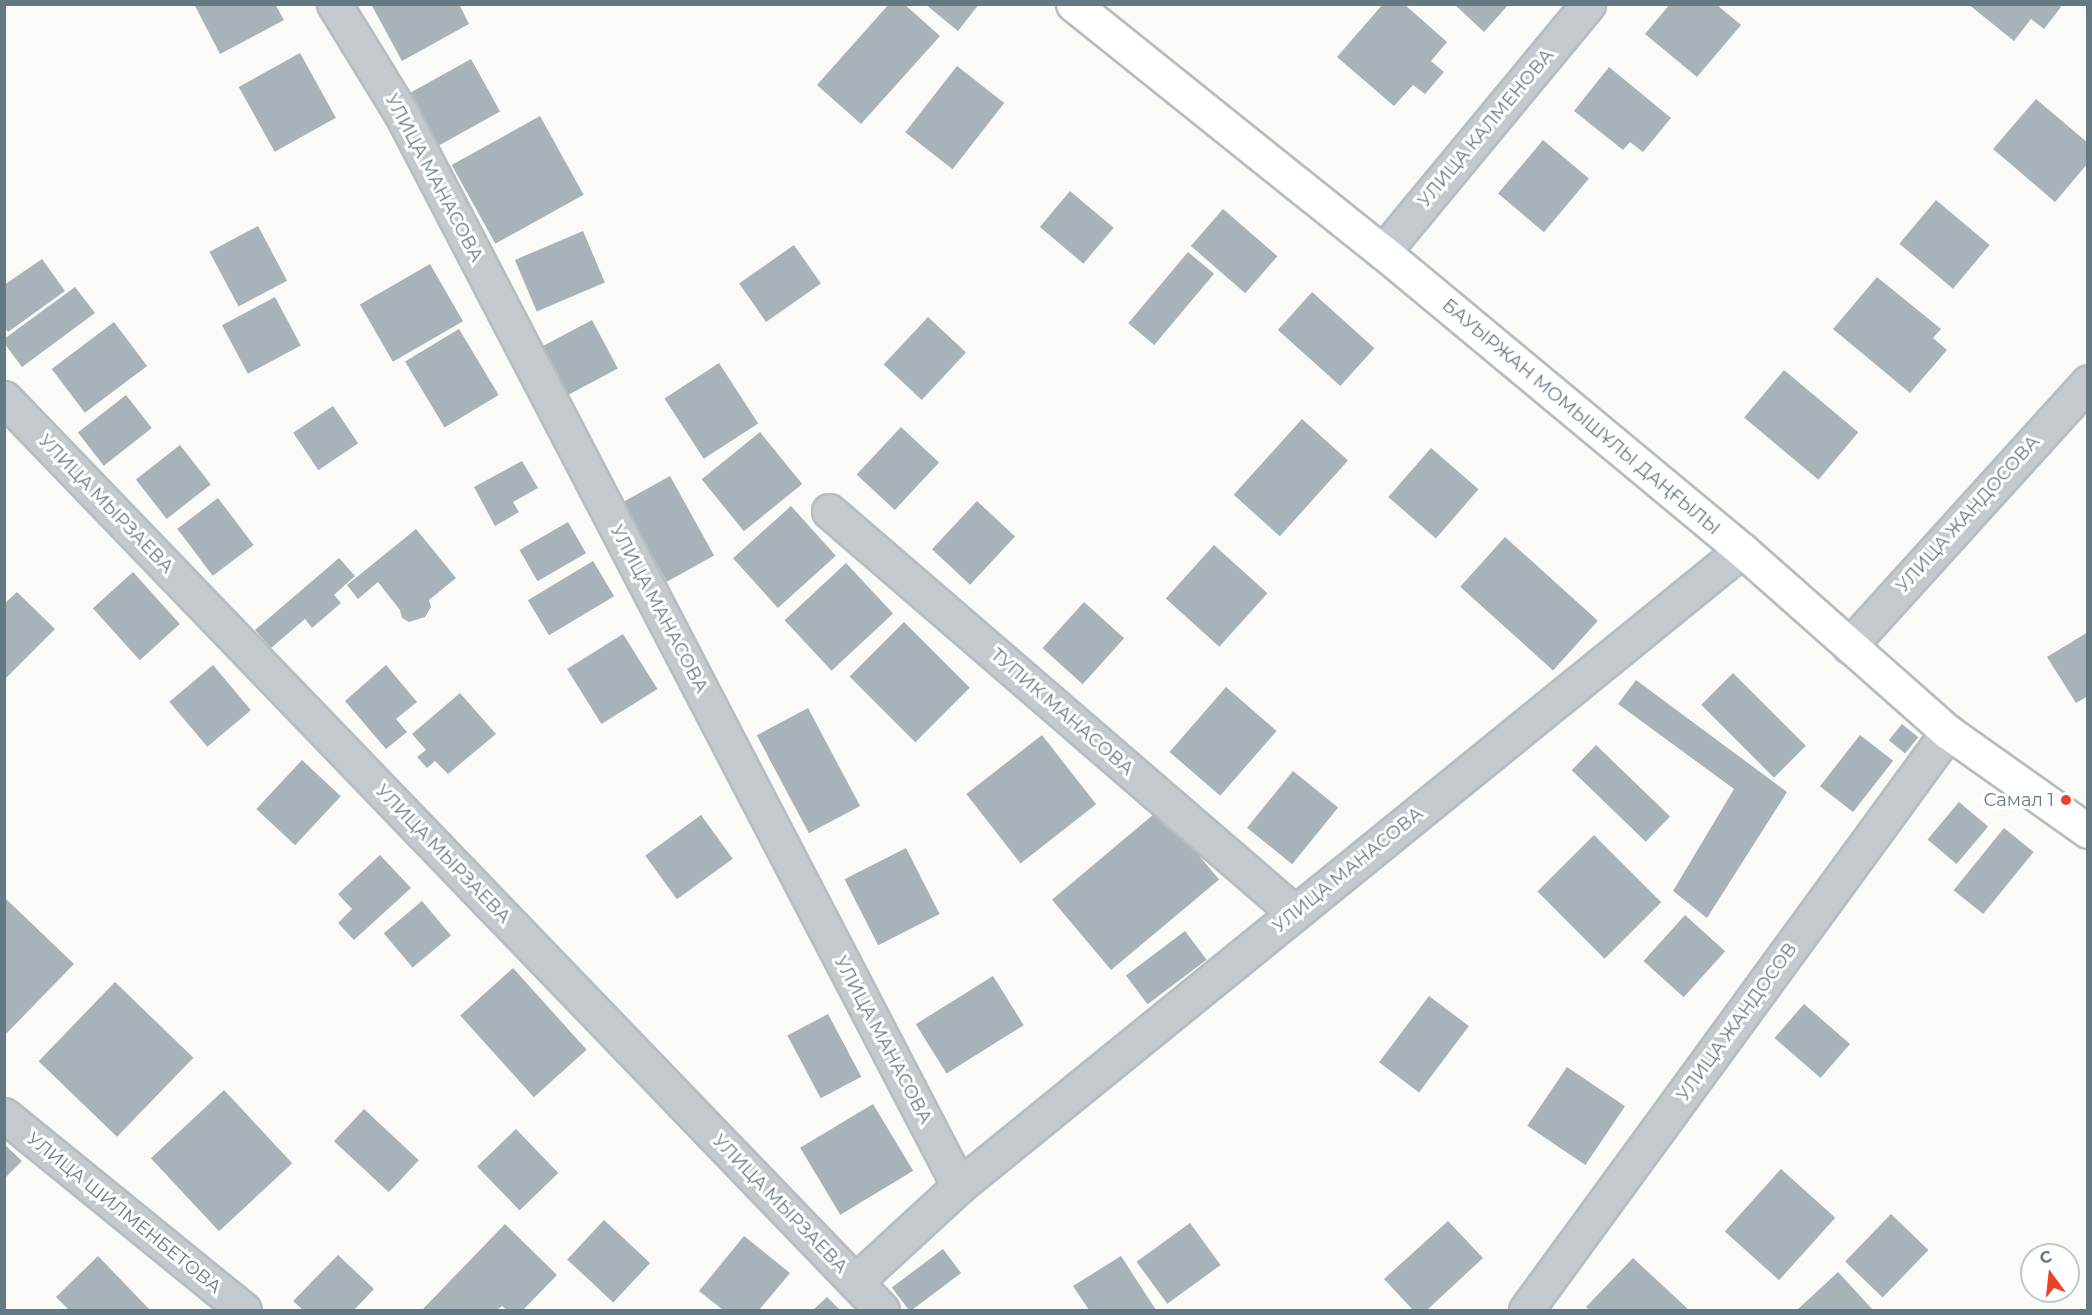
<!DOCTYPE html>
<html>
<head>
<meta charset="utf-8">
<style>
  body { margin:0 }
  #map { position:relative; width:2092px; height:1315px; overflow:hidden; background:#fafaf7; font-family:Montserrat,sans-serif }
  div>[style] { position:absolute }
  .building>* { inset:0; background:#a7b3b8; transform-origin:0 0 }
  .roads { filter:drop-shadow(2px 0 #b5bdc1) drop-shadow(-2px 0 #b5bdc1) drop-shadow(0 2px #b5bdc1) drop-shadow(0 -2px #b5bdc1) }
  .minor>* { height:33px; margin:-16.5px; padding:0 16.5px; transform-origin:16.5px; border-radius:16.5px; background:#c3c9cc }
  .secondary>* { height:33px; margin:-16.5px; padding:0 16.5px; transform-origin:16.5px; border-radius:16.5px; background:#fff }
  .dots>* { width:16px; height:16px; translate:-50% -50%; box-sizing:border-box; border:3px solid #fff; border-radius:50% }
  span { translate:-50% -50%; white-space:nowrap; text-align:center; line-height:1.15; -webkit-text-stroke:6px #fff; paint-order:stroke }
  .street-label { font-size:18px; color:#637984 }
  .poi-label { font-size:18px; color:#637984 }
  .right { translate:-100% -50%; text-align:right }
  .frame { position:absolute; inset:0; border:6px solid #637984; pointer-events:none }
  .north { position:absolute; left:2020px; top:1243px; width:60px; height:60px; box-sizing:border-box; background:#fff; border:2px solid #c1c9ce; border-radius:50%; rotate:345deg; font-size:16px; font-weight:700; line-height:24px; text-align:center; color:#637984 }
  .north::after { content:''; display:block; margin:auto; width:21px; height:27px; background:#eb4126; clip-path:polygon(50% 0,100% 100%,50% 72%,0 100%) }
</style>
</head>
<body>
<div id="map">
  <div class="building">
    <i style="clip-path:polygon(194px 4px,275px 4px,284px 20px,220px 54px)"></i>
    <i style="clip-path:polygon(371px 4px,459px 4px,469px 24px,402px 61px)"></i>
    <i style="clip-path:polygon(889px 4px,904px 4px,940px 36px,861px 124px,817px 85px)"></i>
    <i style="clip-path:polygon(925px 4px,979px 4px,958px 31px)"></i>
    <i style="clip-path:polygon(1383px 4px,1404px 4px,1447px 42px,1431px 61px,1444px 72px,1425px 94px,1413px 85px,1394px 106px,1337px 57px)"></i>
    <i style="clip-path:polygon(1454px 4px,1509px 4px,1484px 32px)"></i>
    <i style="clip-path:polygon(1670px 4px,1716px 4px,1741px 25px,1697px 77px,1645px 34px)"></i>
    <i style="clip-path:polygon(1968px 4px,2058px 4px,2061px 7px,2044px 29px,2031px 19px,2014px 41px)"></i>
    <i style="left:300px;top:53px;width:74px;height:70px;rotate:61deg"></i>
    <i style="left:471px;top:59px;width:60px;height:72px;rotate:61deg"></i>
    <i style="left:957px;top:66px;width:60px;height:84px;rotate:38deg"></i>
    <i style="clip-path:polygon(1609px 67px,1671px 118px,1643px 152px,1630px 142px,1623px 150px,1574px 111px)"></i>
    <i style="clip-path:polygon(2036px 99px,2088px 143px,2088px 163px,2055px 202px,1993px 149px)"></i>
    <i style="left:540px;top:116px;width:90px;height:101px;rotate:61deg"></i>
    <i style="left:1543px;top:140px;width:60px;height:70px;rotate:40deg"></i>
    <i style="left:1070px;top:191px;width:57px;height:47px;rotate:40deg"></i>
    <i style="left:1936px;top:200px;width:70px;height:57px;rotate:40deg"></i>
    <i style="left:1223px;top:209px;width:72px;height:49px;rotate:41deg"></i>
    <i style="left:258px;top:226px;width:62px;height:55px;rotate:62deg"></i>
    <i style="left:583px;top:231px;width:56px;height:74px;rotate:67deg"></i>
    <i style="left:794px;top:245px;width:47px;height:67px;rotate:55deg"></i>
    <i style="left:1188px;top:252px;width:34px;height:93px;rotate:40deg"></i>
    <i style="clip-path:polygon(42px 259px,65px 291px,8px 332px,4px 327px,4px 285px)"></i>
    <i style="left:430px;top:264px;width:66px;height:81px;rotate:60deg"></i>
    <i style="clip-path:polygon(1877px 277px,1941px 329px,1933px 338px,1947px 350px,1910px 393px,1833px 329px)"></i>
    <i style="clip-path:polygon(75px 287px,95px 313px,22px 367px,4px 343px,4px 339px)"></i>
    <i style="left:1312px;top:292px;width:84px;height:51px;rotate:42deg"></i>
    <i style="left:275px;top:297px;width:55px;height:60px;rotate:62deg"></i>
    <i style="left:928px;top:317px;width:52px;height:65px;rotate:43deg"></i>
    <i style="left:592px;top:320px;width:55px;height:56px;rotate:62deg"></i>
    <i style="left:114px;top:322px;width:55px;height:78px;rotate:53deg"></i>
    <i style="left:459px;top:329px;width:77px;height:63px;rotate:59deg"></i>
    <i style="left:719px;top:363px;width:72px;height:65px;rotate:57deg"></i>
    <i style="left:1784px;top:370px;width:97px;height:62px;rotate:40deg"></i>
    <i style="left:126px;top:395px;width:42px;height:61px;rotate:52deg"></i>
    <i style="left:333px;top:406px;width:45px;height:48px;rotate:56deg"></i>
    <i style="left:1302px;top:419px;width:62px;height:102px;rotate:42deg"></i>
    <i style="left:901px;top:427px;width:52px;height:65px;rotate:43deg"></i>
    <i style="left:760px;top:432px;width:67px;height:75px;rotate:51deg"></i>
    <i style="left:180px;top:445px;width:50px;height:56px;rotate:52deg"></i>
    <i style="left:1431px;top:448px;width:63px;height:65px;rotate:41deg"></i>
    <i style="clip-path:polygon(522px 461px,538px 488px,513px 502px,519px 512px,495px 526px,474px 487px)"></i>
    <i style="left:670px;top:476px;width:91px;height:54px;rotate:61deg"></i>
    <i style="left:218px;top:498px;width:59px;height:51px;rotate:53deg"></i>
    <i style="left:977px;top:501px;width:52px;height:66px;rotate:43deg"></i>
    <i style="left:791px;top:506px;width:67px;height:78px;rotate:48deg"></i>
    <i style="left:568px;top:522px;width:36px;height:56px;rotate:60deg"></i>
    <i style="clip-path:polygon(416px 529px,456px 578px,429px 600px,431px 607px,425px 617px,409px 622px,402px 618px,400px 610px,378px 582px,358px 599px,347px 585px)"></i>
    <i style="left:1505px;top:537px;width:125px;height:67px;rotate:42deg"></i>
    <i style="left:1214px;top:545px;width:72px;height:72px;rotate:42deg"></i>
    <i style="clip-path:polygon(339px 558px,355px 576px,334px 595px,341px 603px,312px 628px,305px 619px,271px 648px,255px 630px)"></i>
    <i style="left:593px;top:561px;width:41px;height:76px;rotate:59deg"></i>
    <i style="left:846px;top:563px;width:69px;height:84px;rotate:47deg"></i>
    <i style="left:133px;top:572px;width:70px;height:54px;rotate:48deg"></i>
    <i style="clip-path:polygon(17px 592px,55px 629px,6px 678px,4px 604px)"></i>
    <i style="left:1084px;top:602px;width:54px;height:62px;rotate:42deg"></i>
    <i style="left:904px;top:622px;width:93px;height:77px;rotate:45deg"></i>
    <i style="clip-path:polygon(2088px 632px,2088px 696px,2076px 703px,2047px 657px)"></i>
    <i style="left:623px;top:634px;width:65px;height:66px;rotate:58deg"></i>
    <i style="left:213px;top:665px;width:59px;height:57px;rotate:50deg"></i>
    <i style="clip-path:polygon(386px 665px,417px 702px,396px 719px,407px 732px,386px 749px,345px 701px)"></i>
    <i style="left:1733px;top:673px;width:103px;height:45px;rotate:45deg"></i>
    <i style="clip-path:polygon(1636px 680px,1787px 792px,1707px 918px,1673px 891px,1734px 789px,1618px 704px)"></i>
    <i style="left:1226px;top:687px;width:67px;height:86px;rotate:41deg"></i>
    <i style="clip-path:polygon(460px 693px,496px 734px,448px 774px,435px 761px,427px 768px,417px 757px,426px 750px,412px 734px)"></i>
    <i style="left:808px;top:708px;width:111px;height:58px;rotate:62deg"></i>
    <i style="left:1902px;top:724px;width:21px;height:21px;rotate:39deg"></i>
    <i style="left:1042px;top:735px;width:88px;height:96px;rotate:52deg"></i>
    <i style="left:1860px;top:735px;width:42px;height:65px;rotate:38deg"></i>
    <i style="left:1596px;top:745px;width:103px;height:35px;rotate:44deg"></i>
    <i style="left:302px;top:760px;width:53px;height:67px;rotate:43deg"></i>
    <i style="left:1293px;top:771px;width:58px;height:73px;rotate:39deg"></i>
    <i style="left:1959px;top:802px;width:38px;height:49px;rotate:40deg"></i>
    <i style="left:1160px;top:809px;width:92px;height:141px;rotate:50deg"></i>
    <i style="left:701px;top:815px;width:54px;height:69px;rotate:54deg"></i>
    <i style="left:2004px;top:828px;width:38px;height:80px;rotate:39deg"></i>
    <i style="left:1594px;top:835px;width:95px;height:80px;rotate:45deg"></i>
    <i style="left:906px;top:848px;width:74px;height:69px;rotate:63deg"></i>
    <i style="clip-path:polygon(380px 855px,411px 888px,354px 940px,338px 923px,352px 909px,338px 894px)"></i>
    <i style="clip-path:polygon(4px 897px,74px 964px,4px 1036px)"></i>
    <i style="left:422px;top:901px;width:45px;height:50px;rotate:50deg"></i>
    <i style="left:1685px;top:915px;width:54px;height:62px;rotate:42deg"></i>
    <i style="left:1185px;top:931px;width:36px;height:74px;rotate:53deg"></i>
    <i style="left:513px;top:968px;width:110px;height:71px;rotate:48deg"></i>
    <i style="left:993px;top:976px;width:58px;height:91px;rotate:58deg"></i>
    <i style="left:115px;top:982px;width:109px;height:110px;rotate:44deg"></i>
    <i style="left:1429px;top:996px;width:50px;height:83px;rotate:37deg"></i>
    <i style="left:1804px;top:1004px;width:61px;height:45px;rotate:41deg"></i>
    <i style="left:828px;top:1014px;width:71px;height:46px;rotate:62deg"></i>
    <i style="left:1567px;top:1067px;width:70px;height:71px;rotate:34deg"></i>
    <i style="left:224px;top:1090px;width:100px;height:100px;rotate:47deg"></i>
    <i style="left:873px;top:1104px;width:78px;height:85px;rotate:59deg"></i>
    <i style="left:364px;top:1109px;width:75px;height:44px;rotate:43deg"></i>
    <i style="left:516px;top:1129px;width:61px;height:54px;rotate:46deg"></i>
    <i style="clip-path:polygon(4px 1144px,22px 1161px,4px 1179px)"></i>
    <i style="left:1781px;top:1169px;width:73px;height:84px;rotate:42deg"></i>
    <i style="left:1891px;top:1214px;width:52px;height:66px;rotate:44deg"></i>
    <i style="left:604px;top:1220px;width:63px;height:54px;rotate:43deg"></i>
    <i style="clip-path:polygon(1448px 1221px,1483px 1258px,1427px 1310px,1413px 1310px,1384px 1279px)"></i>
    <i style="left:1190px;top:1223px;width:52px;height:66px;rotate:54deg"></i>
    <i style="clip-path:polygon(505px 1224px,557px 1275px,523px 1310px,507px 1310px,502px 1306px,497px 1310px,422px 1310px)"></i>
    <i style="clip-path:polygon(744px 1236px,790px 1273px,759px 1310px,723px 1310px,699px 1291px)"></i>
    <i style="left:943px;top:1249px;width:30px;height:64px;rotate:53deg"></i>
    <i style="clip-path:polygon(338px 1255px,374px 1289px,354px 1310px,303px 1310px,293px 1301px)"></i>
    <i style="clip-path:polygon(98px 1256px,150px 1310px,69px 1310px,56px 1297px)"></i>
    <i style="clip-path:polygon(1121px 1256px,1156px 1310px,1089px 1310px,1073px 1286px)"></i>
    <i style="clip-path:polygon(1633px 1258px,1689px 1310px,1590px 1310px,1586px 1307px)"></i>
    <i style="clip-path:polygon(1838px 1272px,1873px 1310px,1797px 1310px)"></i>
    <i style="clip-path:polygon(827px 1297px,840px 1310px,813px 1310px)"></i>
  </div>
  <div class="roads">
    <div class="minor">
      <i style="left:334px;top:4px;width:128px;rotate:58.4deg"></i>
      <i style="left:401px;top:113px;width:1209px;rotate:62.52deg"></i>
      <i style="left:959px;top:1186px;width:1009px;rotate:-39.09deg"></i>
      <i style="left:1383px;top:252px;width:322px;rotate:-50.4deg"></i>
      <i style="left:4px;top:398px;width:1266px;rotate:46.09deg"></i>
      <i style="left:829px;top:511px;width:615px;rotate:40.78deg"></i>
      <i style="left:1849px;top:646px;width:356px;rotate:-47.8deg"></i>
      <i style="left:4px;top:1115px;width:309px;rotate:39.1deg"></i>
      <i style="left:855px;top:1282px;width:142px;rotate:-42.7deg"></i>
      <i style="left:1526px;top:1310px;width:716px;rotate:-53.87deg"></i>
    </div>
    <div class="secondary">
      <i style="left:1073px;top:4px;width:397px;rotate:38.7deg"></i>
      <i style="left:1383px;top:252px;width:467px;rotate:39.7deg"></i>
      <i style="left:1742px;top:550px;width:275px;rotate:41.5deg"></i>
      <i style="left:1948px;top:732px;width:171px;rotate:35.3deg"></i>
    </div>
  </div>
  <div class="dots">
    <i style="left:2066px;top:800px;background:#eb4126"></i>
  </div>
  <div class="street-label">
    <span style="left:1486px;top:128px;rotate:-50deg">УЛИЦА КАЛМЕНОВА</span>
    <span style="left:434px;top:178px;rotate:62deg">УЛИЦА МАНАСОВА</span>
    <span style="left:1581px;top:417px;rotate:40deg">БАУЫРЖАН МОМЫШҰЛЫ ДАҢҒЫЛЫ</span>
    <span style="left:106px;top:504px;rotate:46deg">УЛИЦА МЫРЗАЕВА</span>
    <span style="left:1968px;top:514px;rotate:-48deg">УЛИЦА ЖАНДОСОВА</span>
    <span style="left:659px;top:609px;rotate:62deg">УЛИЦА МАНАСОВА</span>
    <span style="left:1062px;top:712px;rotate:41deg">ТУПИК МАНАСОВА</span>
    <span style="left:443px;top:854px;rotate:46deg">УЛИЦА МЫРЗАЕВА</span>
    <span style="left:1348px;top:870px;rotate:-39deg">УЛИЦА МАНАСОВА</span>
    <span style="left:1737px;top:1022px;rotate:-54deg">УЛИЦА ЖАНДОСОВ</span>
    <span style="left:883px;top:1040px;rotate:62deg">УЛИЦА МАНАСОВА</span>
    <span style="left:780px;top:1204px;rotate:46deg">УЛИЦА МЫРЗАЕВА</span>
    <span style="left:124px;top:1213px;rotate:39deg">УЛИЦА ШИЛМЕНБЕТОВА</span>
  </div>
  <div class="poi-label">
    <span class="right" style="left:2054px;top:800px">Самал 1</span>
  </div>
  <div class="frame"></div>
  <div class="north">С</div>
</div>
</body>
</html>
